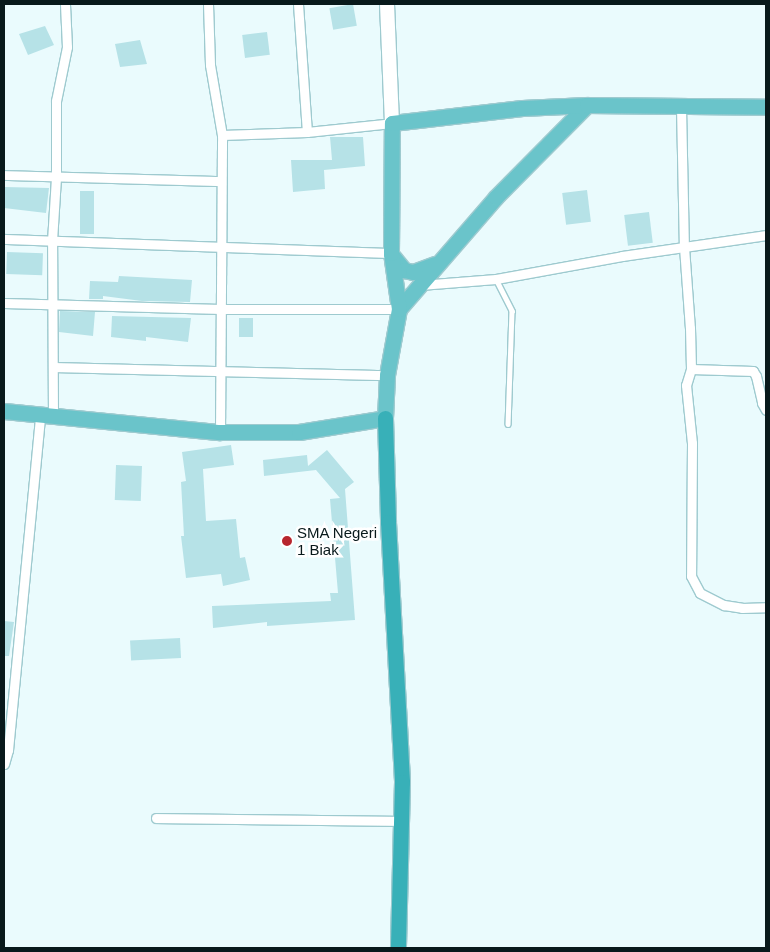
<!DOCTYPE html>
<html>
<head>
<meta charset="utf-8">
<style>
  body { margin:0 }
  #map { position:relative; width:770px; height:952px; overflow:hidden; background:#eafbfd; font-family:Helvetica,sans-serif }
  div>[style] { position:absolute }
  .building>* { inset:0; background:#b6e2e7; transform-origin:0 0 }
  .roads { filter:drop-shadow(1px 0 #9ecacf) drop-shadow(-1px 0 #9ecacf) drop-shadow(0 1px #9ecacf) drop-shadow(0 -1px #9ecacf) }
  .service>* { height:4.5px; margin:-2.25px; padding:0 2.25px; transform-origin:2.25px; border-radius:2.25px; background:#fff }
  .minor>* { height:9px; margin:-4.5px; padding:0 4.5px; transform-origin:4.5px; border-radius:4.5px; background:#fff }
  .secondary>* { height:14px; margin:-7px; padding:0 7px; transform-origin:7px; border-radius:7px; background:#fff }
  .primary>* { height:15px; margin:-7.5px; padding:0 7.5px; transform-origin:7.5px; border-radius:7.5px; background:#6ac4ca }
  .trunk>* { height:15px; margin:-7.5px; padding:0 7.5px; transform-origin:7.5px; border-radius:7.5px; background:#38b0b8 }
  .dots>* { width:14px; height:14px; translate:-50% -50%; box-sizing:border-box; border:2px solid #fff; border-radius:50% }
  span { translate:-50% -50%; white-space:nowrap; text-align:center; line-height:1.15; -webkit-text-stroke:5px #fff; paint-order:stroke }
  .poi-label { font-size:15px; color:#08191b }
  .left { translate:0 -50%; text-align:left }
  .frame { position:absolute; inset:0; border:5px solid #08191b; pointer-events:none }
</style>
</head>
<body>
<div id="map">
  <div class="building">
    <i style="left:353px;top:4px;width:22px;height:24px;rotate:80deg"></i>
    <i style="clip-path:polygon(45px 26px,54px 45px,28px 55px,19px 34px)"></i>
    <i style="left:267px;top:32px;width:23px;height:25px;rotate:83deg"></i>
    <i style="clip-path:polygon(140px 40px,147px 64px,120px 67px,115px 44px)"></i>
    <i style="clip-path:polygon(330px 137px,363px 137px,365px 166px,324px 170px,325px 189px,293px 192px,291px 160px,332px 160px)"></i>
    <i style="clip-path:polygon(4px 187px,49px 188px,46px 213px,4px 208px)"></i>
    <i style="left:587px;top:190px;width:32px;height:25px;rotate:83deg"></i>
    <i style="left:80px;top:191px;width:14px;height:43px"></i>
    <i style="left:649px;top:212px;width:31px;height:25px;rotate:83deg"></i>
    <i style="left:7px;top:252px;width:36px;height:22px;rotate:2deg"></i>
    <i style="clip-path:polygon(119px 276px,192px 280px,190px 302px,142px 301px,103px 296px,103px 299px,89px 299px,90px 281px,118px 282px)"></i>
    <i style="clip-path:polygon(60px 311px,95px 312px,93px 336px,59px 332px)"></i>
    <i style="clip-path:polygon(112px 316px,191px 318px,188px 342px,146px 337px,146px 341px,111px 337px)"></i>
    <i style="left:239px;top:318px;width:14px;height:19px"></i>
    <i style="clip-path:polygon(231px 445px,234px 465px,203px 469px,206px 521px,236px 519px,240px 558px,245px 557px,250px 580px,223px 586px,221px 574px,186px 578px,181px 536px,184px 536px,181px 482px,186px 481px,182px 452px)"></i>
    <i style="clip-path:polygon(327px 450px,354px 482px,345px 489px,355px 620px,267px 626px,267px 622px,213px 628px,212px 606px,331px 601px,330px 593px,338px 593px,330px 499px,340px 498px,316px 470px,264px 476px,263px 460px,307px 455px,308px 466px)"></i>
    <i style="left:116px;top:465px;width:26px;height:35px;rotate:2deg"></i>
    <i style="clip-path:polygon(4px 621px,14px 622px,9px 656px,4px 656px)"></i>
    <i style="left:180px;top:638px;width:20px;height:50px;rotate:87deg"></i>
  </div>
  <div class="roads">
    <div class="service">
      <i style="left:496px;top:279px;width:36px;rotate:63deg"></i>
      <i style="left:512px;top:311px;width:113px;rotate:92deg"></i>
    </div>
    <div class="minor">
      <i style="left:208px;top:4px;width:61px;rotate:88.1deg"></i>
      <i style="left:210px;top:65px;width:71px;rotate:80.3deg"></i>
      <i style="left:298px;top:4px;width:128px;rotate:86deg"></i>
      <i style="left:681px;top:107px;width:140px;rotate:88.8deg"></i>
      <i style="left:684px;top:247px;width:81px;rotate:85.8deg"></i>
      <i style="left:690px;top:328px;width:41px;rotate:88.6deg"></i>
      <i style="left:691px;top:369px;width:17px;rotate:107deg"></i>
      <i style="left:686px;top:385px;width:58px;rotate:84.1deg"></i>
      <i style="left:692px;top:443px;width:133px;rotate:90.4deg"></i>
      <i style="left:691px;top:576px;width:19px;rotate:62deg"></i>
      <i style="left:700px;top:593px;width:27px;rotate:27deg"></i>
      <i style="left:724px;top:605px;width:18px;rotate:9deg"></i>
      <i style="left:742px;top:608px;width:24px;rotate:-2deg"></i>
      <i style="left:4px;top:175px;width:216px;rotate:1.6deg"></i>
      <i style="left:4px;top:239px;width:387px;rotate:2.1deg"></i>
      <i style="left:420px;top:285px;width:76px;rotate:-4.5deg"></i>
      <i style="left:496px;top:279px;width:128px;rotate:-10.3deg"></i>
      <i style="left:622px;top:256px;width:146px;rotate:-8.3deg"></i>
      <i style="left:4px;top:303px;width:217px;rotate:1.6deg"></i>
      <i style="left:221px;top:309px;width:178px"></i>
      <i style="left:53px;top:367px;width:334px;rotate:1.4deg"></i>
      <i style="left:691px;top:369px;width:62px;rotate:1.8deg"></i>
      <i style="left:753px;top:371px;width:6px;rotate:59deg"></i>
      <i style="left:756px;top:376px;width:28px;rotate:77deg"></i>
      <i style="left:762px;top:403px;width:8px;rotate:60deg"></i>
      <i style="left:53px;top:416px;width:175px;rotate:-90.3deg"></i>
      <i style="left:52px;top:241px;width:63px;rotate:-86.4deg"></i>
      <i style="left:56px;top:178px;width:77px;rotate:-90deg"></i>
      <i style="left:56px;top:101px;width:55px;rotate:-78.5deg"></i>
      <i style="left:67px;top:47px;width:43px;rotate:-92.7deg"></i>
      <i style="left:220px;top:432px;width:297px;rotate:-89.6deg"></i>
      <i style="left:222px;top:135px;width:85px;rotate:-2deg"></i>
      <i style="left:307px;top:132px;width:85px;rotate:-6deg"></i>
      <i style="left:4px;top:764px;width:15px;rotate:-74deg"></i>
      <i style="left:8px;top:750px;width:337px;rotate:-84.5deg"></i>
      <i style="left:156px;top:818px;width:245px;rotate:0.7deg"></i>
    </div>
    <div class="secondary">
      <i style="left:387px;top:4px;width:119px;rotate:87.6deg"></i>
    </div>
    <div class="primary">
      <i style="left:391px;top:254px;width:21px;rotate:51deg"></i>
      <i style="left:404px;top:270px;width:9px;rotate:13deg"></i>
      <i style="left:413px;top:272px;width:23px;rotate:-20deg"></i>
      <i style="left:399px;top:309px;width:148px;rotate:-49.1deg"></i>
      <i style="left:496px;top:197px;width:129px;rotate:-45.3deg"></i>
      <i style="left:4px;top:411px;width:217px;rotate:5.6deg"></i>
      <i style="left:220px;top:432px;width:79px"></i>
      <i style="left:299px;top:432px;width:87px;rotate:-9.2deg"></i>
      <i style="left:385px;top:418px;width:43px;rotate:-87.3deg"></i>
      <i style="left:387px;top:375px;width:67px;rotate:-79.7deg"></i>
      <i style="left:399px;top:309px;width:57px;rotate:-98.1deg"></i>
      <i style="left:391px;top:253px;width:130px;rotate:-89.6deg"></i>
      <i style="left:392px;top:123px;width:131px;rotate:-6.6deg"></i>
      <i style="left:522px;top:108px;width:65px;rotate:-2.6deg"></i>
      <i style="left:587px;top:105px;width:179px;rotate:0.6deg"></i>
    </div>
    <div class="trunk">
      <i style="left:385px;top:418px;width:104px;rotate:88.3deg"></i>
      <i style="left:388px;top:522px;width:260px;rotate:86.9deg"></i>
      <i style="left:402px;top:782px;width:166px;rotate:91.4deg"></i>
    </div>
  </div>
  <div class="dots">
    <i style="left:287px;top:541px;background:#b7262e"></i>
  </div>
  <div class="poi-label">
    <span class="left" style="left:297px;top:541px">SMA Negeri<br>1 Biak</span>
  </div>
  <div class="frame"></div>
</div>
</body>
</html>
